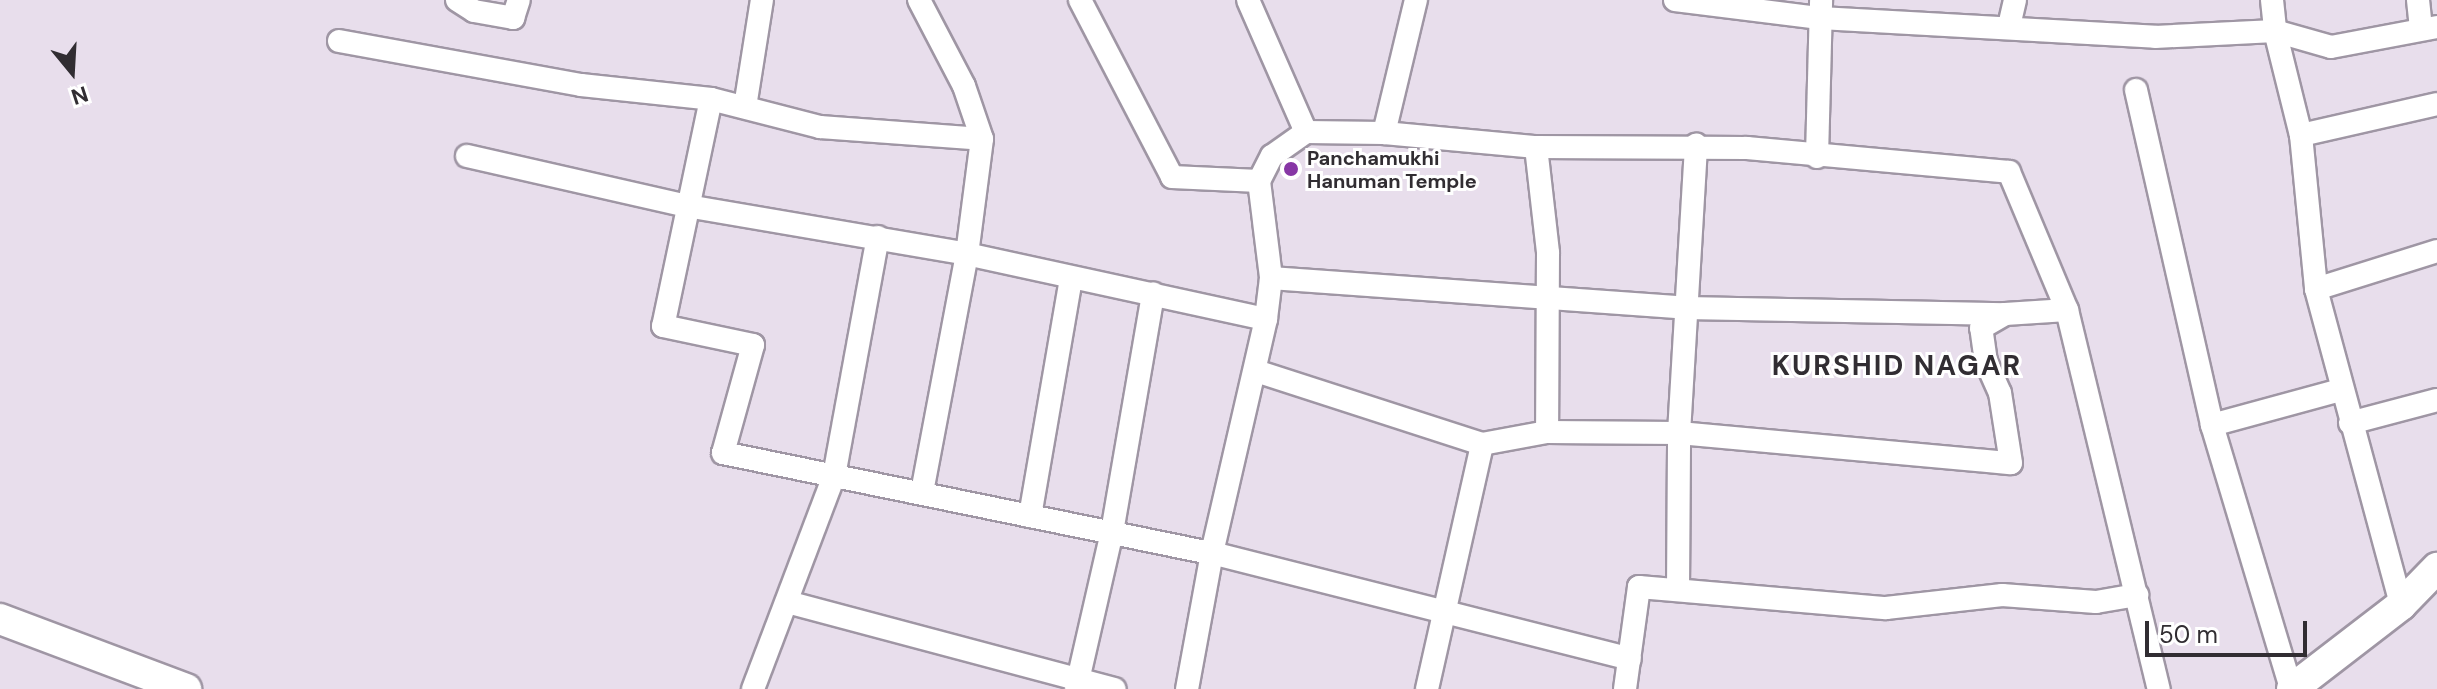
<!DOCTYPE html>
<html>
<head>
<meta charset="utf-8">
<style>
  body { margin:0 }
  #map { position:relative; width:2437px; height:689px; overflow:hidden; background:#e8deec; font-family:"DM Sans",sans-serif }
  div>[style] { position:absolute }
  .roads { filter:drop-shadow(2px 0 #9f96a4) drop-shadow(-2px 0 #9f96a4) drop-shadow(0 2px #9f96a4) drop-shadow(0 -2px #9f96a4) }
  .street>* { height:22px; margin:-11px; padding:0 11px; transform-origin:11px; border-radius:11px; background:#fff }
  .secondary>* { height:30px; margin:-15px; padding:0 15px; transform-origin:15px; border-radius:15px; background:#fff }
  .dots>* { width:22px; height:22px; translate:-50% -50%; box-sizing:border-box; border:4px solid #fff; border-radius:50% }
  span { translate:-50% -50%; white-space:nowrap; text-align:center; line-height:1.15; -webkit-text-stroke:6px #fff; paint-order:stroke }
  .poi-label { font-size:20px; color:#312d32; font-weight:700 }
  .left { translate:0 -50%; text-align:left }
  .district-label { font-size:28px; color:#312d32; font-weight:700; letter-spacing:2px }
  .north { position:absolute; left:32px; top:32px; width:80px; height:80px; -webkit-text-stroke:6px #fff; paint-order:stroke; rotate:162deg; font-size:22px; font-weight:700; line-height:32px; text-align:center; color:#312d32 }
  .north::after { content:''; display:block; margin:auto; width:28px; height:36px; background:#312d32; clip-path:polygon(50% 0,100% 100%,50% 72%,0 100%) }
  .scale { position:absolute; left:2145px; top:621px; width:162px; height:36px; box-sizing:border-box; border:4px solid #312d32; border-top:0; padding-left:10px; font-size:24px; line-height:28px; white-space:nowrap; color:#312d32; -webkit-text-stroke:6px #fff; paint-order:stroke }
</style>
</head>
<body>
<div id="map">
  <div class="roads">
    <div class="street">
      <i style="left:457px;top:0;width:20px;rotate:33deg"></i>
      <i style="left:474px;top:11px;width:40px;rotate:10deg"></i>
      <i style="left:513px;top:18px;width:19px;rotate:-72deg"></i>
      <i style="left:919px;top:0;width:97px;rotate:62.4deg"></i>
      <i style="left:964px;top:86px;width:56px;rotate:71.2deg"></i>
      <i style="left:982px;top:139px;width:116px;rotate:97.4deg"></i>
      <i style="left:967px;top:254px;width:243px;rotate:100.7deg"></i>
      <i style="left:1080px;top:0;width:199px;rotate:62.5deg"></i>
      <i style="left:1172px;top:177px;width:87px;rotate:2.6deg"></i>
      <i style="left:1259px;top:181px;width:98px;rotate:82.9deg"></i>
      <i style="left:1271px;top:278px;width:41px;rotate:97deg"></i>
      <i style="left:1266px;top:319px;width:240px;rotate:103deg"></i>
      <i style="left:1212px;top:553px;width:138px;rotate:100.4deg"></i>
      <i style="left:1248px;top:0;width:144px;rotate:66.3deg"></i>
      <i style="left:1306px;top:132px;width:78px;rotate:0.7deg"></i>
      <i style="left:1384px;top:133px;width:153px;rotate:5.3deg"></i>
      <i style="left:1536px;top:147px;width:211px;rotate:0.3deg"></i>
      <i style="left:1747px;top:148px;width:263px;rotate:5.2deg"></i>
      <i style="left:2009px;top:172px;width:150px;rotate:67.2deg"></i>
      <i style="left:2067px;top:310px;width:390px;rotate:76.4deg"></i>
      <i style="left:1675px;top:0;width:146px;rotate:7.1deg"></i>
      <i style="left:1820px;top:18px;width:336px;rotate:3.2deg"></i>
      <i style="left:2155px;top:37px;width:120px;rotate:-2.9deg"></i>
      <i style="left:2275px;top:31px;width:58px;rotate:15.9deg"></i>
      <i style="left:2331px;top:47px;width:108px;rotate:-10.7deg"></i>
      <i style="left:2272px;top:0;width:31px;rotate:84deg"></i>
      <i style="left:2275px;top:31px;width:107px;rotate:76deg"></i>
      <i style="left:2301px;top:135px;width:155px;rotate:84.4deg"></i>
      <i style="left:2316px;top:289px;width:327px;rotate:74.9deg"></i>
      <i style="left:2418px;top:0;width:29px;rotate:84deg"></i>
      <i style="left:2009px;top:26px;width:27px;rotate:-77deg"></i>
      <i style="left:339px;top:41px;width:246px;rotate:10.3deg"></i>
      <i style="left:581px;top:85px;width:131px;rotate:6.1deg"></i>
      <i style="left:711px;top:99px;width:113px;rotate:14.4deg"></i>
      <i style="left:820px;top:127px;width:162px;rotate:4.2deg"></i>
      <i style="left:2136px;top:90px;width:344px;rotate:77.2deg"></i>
      <i style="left:2212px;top:425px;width:276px;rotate:73.3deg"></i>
      <i style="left:711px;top:99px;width:232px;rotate:101.9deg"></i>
      <i style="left:663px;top:326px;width:92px;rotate:11.9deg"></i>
      <i style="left:753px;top:345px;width:112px;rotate:105.5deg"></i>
      <i style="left:723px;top:453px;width:499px;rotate:11.6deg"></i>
      <i style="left:1212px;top:553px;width:431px;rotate:14.2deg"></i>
      <i style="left:745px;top:107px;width:108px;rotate:-81deg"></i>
      <i style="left:1384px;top:133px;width:137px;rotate:-76.5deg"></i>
      <i style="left:2301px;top:135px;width:139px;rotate:-12.8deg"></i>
      <i style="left:1536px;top:147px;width:107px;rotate:83.5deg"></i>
      <i style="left:1548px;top:253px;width:179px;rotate:90.3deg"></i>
      <i style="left:467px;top:156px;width:226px;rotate:12.8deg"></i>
      <i style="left:687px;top:206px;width:284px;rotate:9.7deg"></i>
      <i style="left:967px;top:254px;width:306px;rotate:12.3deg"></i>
      <i style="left:1817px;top:157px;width:157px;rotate:-88.5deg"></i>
      <i style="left:1259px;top:181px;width:28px;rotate:-63deg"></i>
      <i style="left:1272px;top:156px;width:42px;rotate:-35.2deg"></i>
      <i style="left:1271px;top:278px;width:416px;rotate:4.1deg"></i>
      <i style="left:1686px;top:308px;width:319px;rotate:1.1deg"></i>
      <i style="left:2005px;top:314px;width:62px;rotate:-3.7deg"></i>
      <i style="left:2316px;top:289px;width:127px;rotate:-17.4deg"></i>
      <i style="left:1256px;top:371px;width:237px;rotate:17.9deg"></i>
      <i style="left:2350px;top:423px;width:90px;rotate:-14.8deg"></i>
      <i style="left:2212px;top:425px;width:134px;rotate:-15.2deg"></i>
      <i style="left:1030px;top:516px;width:241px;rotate:-80.2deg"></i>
      <i style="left:1678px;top:590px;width:157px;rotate:-89.6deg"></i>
      <i style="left:1679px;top:433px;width:289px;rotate:-86.6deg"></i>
      <i style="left:787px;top:602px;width:339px;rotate:14.9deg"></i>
      <i style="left:753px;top:689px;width:228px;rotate:-69.2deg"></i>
      <i style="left:834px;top:476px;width:243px;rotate:-79.6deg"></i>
      <i style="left:1076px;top:689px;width:161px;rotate:-77.1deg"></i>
      <i style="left:1112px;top:532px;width:242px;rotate:-80.2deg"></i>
      <i style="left:1427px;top:689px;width:251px;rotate:-77.3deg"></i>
      <i style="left:1482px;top:444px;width:66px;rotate:-10.5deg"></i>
      <i style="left:1547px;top:432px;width:132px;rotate:0.4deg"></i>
      <i style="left:1679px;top:433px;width:333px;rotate:5.2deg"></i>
      <i style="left:2011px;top:463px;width:71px;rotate:-98.9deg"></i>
      <i style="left:2000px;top:393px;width:34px;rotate:-114deg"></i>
      <i style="left:1986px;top:362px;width:34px;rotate:-98deg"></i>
      <i style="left:1981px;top:328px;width:28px;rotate:-30deg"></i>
      <i style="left:1625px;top:689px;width:103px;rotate:-82.2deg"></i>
      <i style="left:1639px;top:587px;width:248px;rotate:4.9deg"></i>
      <i style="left:1886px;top:608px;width:117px;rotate:-6.4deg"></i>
      <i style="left:2002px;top:595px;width:94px;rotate:4.3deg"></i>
      <i style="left:2096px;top:602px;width:42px;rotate:-9.7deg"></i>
    </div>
    <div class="secondary">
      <i style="left:0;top:619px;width:199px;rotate:20.6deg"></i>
      <i style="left:2292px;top:689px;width:138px;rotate:-37.6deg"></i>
      <i style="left:2401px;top:605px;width:52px;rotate:-45.8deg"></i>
    </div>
  </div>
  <div class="dots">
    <i style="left:1291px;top:169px;background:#8736a5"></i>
  </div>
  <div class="poi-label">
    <span class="left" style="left:1307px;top:170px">Panchamukhi<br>Hanuman Temple</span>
  </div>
  <div class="district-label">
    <span style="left:1897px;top:366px">KURSHID NAGAR</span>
  </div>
  <div class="north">N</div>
  <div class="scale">50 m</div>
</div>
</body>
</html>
